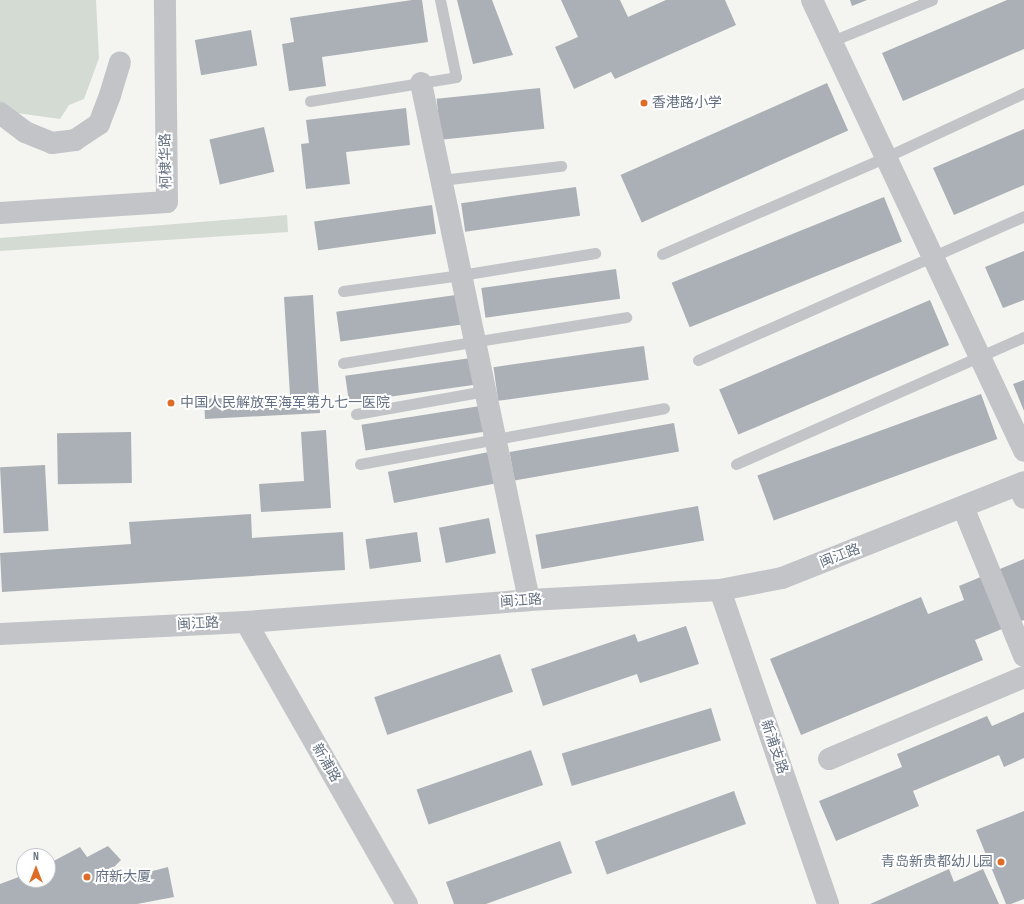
<!DOCTYPE html>
<html>
<head>
<meta charset="utf-8">
<style>
  body { margin:0 }
  #map { position:relative; width:1024px; height:904px; overflow:hidden; background:#f4f4f0; font-family:"Sofia Sans Condensed","Noto Sans SC",sans-serif }
  div>[style] { position:absolute }
  .green>* { inset:0; background:#d4dbd2 }
  .building>* { inset:0; background:#aab0b6; transform-origin:0 0 }
  .service>* { height:11px; margin:-5.5px; padding:0 5.5px; transform-origin:5.5px; border-radius:5.5px; background:#c2c4c8 }
  .minor>* { height:22px; margin:-11px; padding:0 11px; transform-origin:11px; border-radius:11px; background:#c2c4c8 }
  .tertiary>* { height:22px; margin:-11px; padding:0 11px; transform-origin:11px; border-radius:11px; background:#c2c4c8 }
  .dots>* { width:11px; height:11px; translate:-50% -50%; box-sizing:border-box; border:2px solid #fff; border-radius:50% }
  span { translate:-50% -50%; white-space:nowrap; text-align:center; line-height:1.15; -webkit-text-stroke:4px #fff; paint-order:stroke }
  .poi-label { font-size:14px; color:#647081 }
  .left { translate:0 -50%; text-align:left }
  .right { translate:-100% -50%; text-align:right }
  .street-label { font-size:14px; color:#647081 }
  .north { position:absolute; left:16px; top:848px; width:40px; height:40px; box-sizing:border-box; background:#fff; border:1px solid #c1c6cd; border-radius:50%; rotate:0deg; font-size:11px; font-weight:700; line-height:16px; text-align:center; color:#647081 }
  .north::after { content:''; display:block; margin:auto; width:14px; height:18px; background:#de6c27; clip-path:polygon(50% 0,100% 100%,50% 72%,0 100%) }
</style>
</head>
<body>
<div id="map">
  <div class="green">
    <i style="clip-path:polygon(0 0,96px 0,99px 58px,84px 99px,69px 105px,60px 119px,10px 112px,0 107px)"></i>
    <i style="clip-path:polygon(287px 215px,288px 232px,0 251px,0 238px)"></i>
  </div>
  <div class="building">
    <i style="clip-path:polygon(412px 0,422px 0,428px 42px,322px 57px,326px 86px,289px 91px,282px 44px,294px 42px,290px 18px)"></i>
    <i style="clip-path:polygon(457px 0,492px 0,513px 55px,473px 64px)"></i>
    <i style="clip-path:polygon(561px 0,620px 0,628px 17px,666px 0,725px 0,736px 25px,615px 79px,611px 72px,574px 89px,555px 47px,578px 37px)"></i>
    <i style="clip-path:polygon(850px 0,867px 0,852px 6px)"></i>
    <i style="clip-path:polygon(1007px 0,1024px 0,1024px 49px,903px 101px,882px 53px)"></i>
    <i style="left:251px;top:30px;width:36px;height:57px;rotate:80deg"></i>
    <i style="left:827px;top:83px;width:52px;height:226px;rotate:66deg"></i>
    <i style="left:540px;top:88px;width:41px;height:104px;rotate:84deg"></i>
    <i style="clip-path:polygon(406px 108px,410px 145px,346px 152px,350px 184px,306px 189px,301px 144px,309px 143px,306px 120px)"></i>
    <i style="left:264px;top:127px;width:46px;height:56px;rotate:77deg"></i>
    <i style="clip-path:polygon(1024px 129px,1024px 185px,954px 215px,933px 168px)"></i>
    <i style="left:576px;top:187px;width:29px;height:116px;rotate:82deg"></i>
    <i style="left:884px;top:197px;width:48px;height:229px;rotate:68deg"></i>
    <i style="left:432px;top:205px;width:29px;height:119px;rotate:82deg"></i>
    <i style="clip-path:polygon(1024px 251px,1024px 300px,1003px 308px,985px 267px)"></i>
    <i style="left:616px;top:269px;width:30px;height:136px;rotate:82deg"></i>
    <i style="left:463px;top:294px;width:30px;height:128px;rotate:82deg"></i>
    <i style="clip-path:polygon(313px 295px,320px 413px,205px 419px,204px 399px,290px 395px,284px 297px)"></i>
    <i style="left:930px;top:300px;width:49px;height:229px;rotate:67deg"></i>
    <i style="left:644px;top:346px;width:34px;height:152px;rotate:82deg"></i>
    <i style="left:471px;top:358px;width:27px;height:127px;rotate:82deg"></i>
    <i style="clip-path:polygon(1024px 380px,1024px 411px,1013px 384px)"></i>
    <i style="left:981px;top:394px;width:48px;height:238px;rotate:70deg"></i>
    <i style="left:480px;top:406px;width:26px;height:120px;rotate:81deg"></i>
    <i style="left:674px;top:423px;width:29px;height:167px;rotate:80deg"></i>
    <i style="clip-path:polygon(326px 430px,331px 508px,261px 512px,259px 484px,304px 481px,301px 432px)"></i>
    <i style="left:131px;top:432px;width:51px;height:74px;rotate:89deg"></i>
    <i style="left:489px;top:452px;width:32px;height:103px;rotate:79deg"></i>
    <i style="left:45px;top:465px;width:66px;height:45px;rotate:87deg"></i>
    <i style="left:698px;top:506px;width:35px;height:165px;rotate:80deg"></i>
    <i style="clip-path:polygon(251px 514px,252px 538px,343px 532px,345px 570px,2px 592px,0 553px,131px 544px,129px 522px)"></i>
    <i style="left:489px;top:518px;width:36px;height:51px;rotate:79deg"></i>
    <i style="left:417px;top:532px;width:30px;height:52px;rotate:82deg"></i>
    <i style="clip-path:polygon(1024px 559px,1024px 620px,975px 640px,983px 660px,801px 735px,770px 659px,921px 597px,928px 614px,964px 600px,959px 586px)"></i>
    <i style="clip-path:polygon(686px 626px,699px 664px,640px 683px,637px 674px,543px 706px,531px 669px,635px 634px,638px 642px)"></i>
    <i style="left:500px;top:654px;width:40px;height:133px;rotate:71deg"></i>
    <i style="left:711px;top:708px;width:34px;height:156px;rotate:73deg"></i>
    <i style="clip-path:polygon(1024px 712px,1024px 758px,1004px 767px,999px 755px,913px 791px,919px 806px,836px 841px,819px 801px,902px 767px,897px 754px,987px 716px,992px 726px)"></i>
    <i style="left:531px;top:750px;width:37px;height:121px;rotate:71deg"></i>
    <i style="left:734px;top:791px;width:35px;height:148px;rotate:70deg"></i>
    <i style="clip-path:polygon(1024px 811px,1024px 899px,1011px 904px,1006px 904px,976px 830px)"></i>
    <i style="clip-path:polygon(560px 841px,572px 873px,486px 904px,454px 904px,446px 882px)"></i>
    <i style="clip-path:polygon(108px 846px,121px 860px,113px 868px,126px 871px,126px 878px,168px 867px,174px 897px,137px 904px,0 904px,0 884px,24px 875px,24px 880px,48px 880px,48px 864px,80px 847px,87px 857px)"></i>
    <i style="clip-path:polygon(949px 869px,954px 882px,983px 869px,999px 904px,870px 904px)"></i>
  </div>
  <div class="service">
    <i style="left:832px;top:41px;width:108px;rotate:-22.3deg"></i>
    <i style="left:310px;top:101px;width:148px;rotate:-9.3deg"></i>
    <i style="left:456px;top:77px;width:79px;rotate:-101.7deg"></i>
    <i style="left:441px;top:180px;width:121px;rotate:-6.7deg"></i>
    <i style="left:662px;top:254px;width:244px;rotate:-23.4deg"></i>
    <i style="left:886px;top:157px;width:152px;rotate:-24.9deg"></i>
    <i style="left:343px;top:291px;width:119px;rotate:-7.7deg"></i>
    <i style="left:461px;top:275px;width:136px;rotate:-9.3deg"></i>
    <i style="left:698px;top:360px;width:356px;rotate:-23.8deg"></i>
    <i style="left:343px;top:363px;width:287px;rotate:-9.2deg"></i>
    <i style="left:356px;top:414px;width:131px;rotate:-10.1deg"></i>
    <i style="left:360px;top:464px;width:309px;rotate:-10.4deg"></i>
    <i style="left:736px;top:464px;width:315px;rotate:-23.8deg"></i>
  </div>
  <div class="minor">
    <i style="left:812px;top:0;width:498px;rotate:64.8deg"></i>
    <i style="left:421px;top:83px;width:528px;rotate:78.2deg"></i>
    <i style="left:0;top:113px;width:31px;rotate:37deg"></i>
    <i style="left:25px;top:132px;width:29px;rotate:22deg"></i>
    <i style="left:52px;top:143px;width:23px;rotate:-7deg"></i>
    <i style="left:75px;top:140px;width:29px;rotate:-34deg"></i>
    <i style="left:99px;top:124px;width:31px;rotate:-69deg"></i>
    <i style="left:110px;top:95px;width:34px;rotate:-73deg"></i>
    <i style="left:0;top:213px;width:167px;rotate:-3.8deg"></i>
    <i style="left:167px;top:202px;width:202px;rotate:-90.6deg"></i>
    <i style="left:1018px;top:485px;width:14px;rotate:65deg"></i>
    <i style="left:963px;top:507px;width:161px;rotate:67.7deg"></i>
    <i style="left:720px;top:590px;width:332px;rotate:71deg"></i>
    <i style="left:829px;top:759px;width:212px;rotate:-22.8deg"></i>
  </div>
  <div class="tertiary">
    <i style="left:246px;top:622px;width:325px;rotate:60.3deg"></i>
    <i style="left:0;top:634px;width:246px;rotate:-2.8deg"></i>
    <i style="left:246px;top:622px;width:284px;rotate:-4.4deg"></i>
    <i style="left:529px;top:600px;width:191px;rotate:-3deg"></i>
    <i style="left:720px;top:590px;width:63px;rotate:-11deg"></i>
    <i style="left:782px;top:578px;width:260px;rotate:-21.6deg"></i>
  </div>
  <div class="dots">
    <i style="left:644px;top:103px;background:#de6c27"></i>
    <i style="left:171px;top:403px;background:#de6c27"></i>
    <i style="left:1001px;top:862px;background:#de6c27"></i>
    <i style="left:87px;top:877px;background:#de6c27"></i>
  </div>
  <div class="poi-label">
    <span class="left" style="left:652px;top:103px">香港路小学</span>
    <span class="left" style="left:180px;top:403px">中国人民解放军海军第九七一医院</span>
    <span class="right" style="left:993px;top:862px">青岛新贵都幼儿园</span>
    <span class="left" style="left:95px;top:877px">府新大厦</span>
  </div>
  <div class="street-label">
    <span style="left:166px;top:161px;rotate:-91deg">柯棣华路</span>
    <span style="left:840px;top:556px;rotate:-21deg">闽江路</span>
    <span style="left:521px;top:601px;rotate:-4deg">闽江路</span>
    <span style="left:198px;top:624px;rotate:-3deg">闽江路</span>
    <span style="left:774px;top:747px;rotate:71deg">新浦支路</span>
    <span style="left:326px;top:763px;rotate:60deg">新浦路</span>
  </div>
  <div class="north">N</div>
</div>
</body>
</html>
